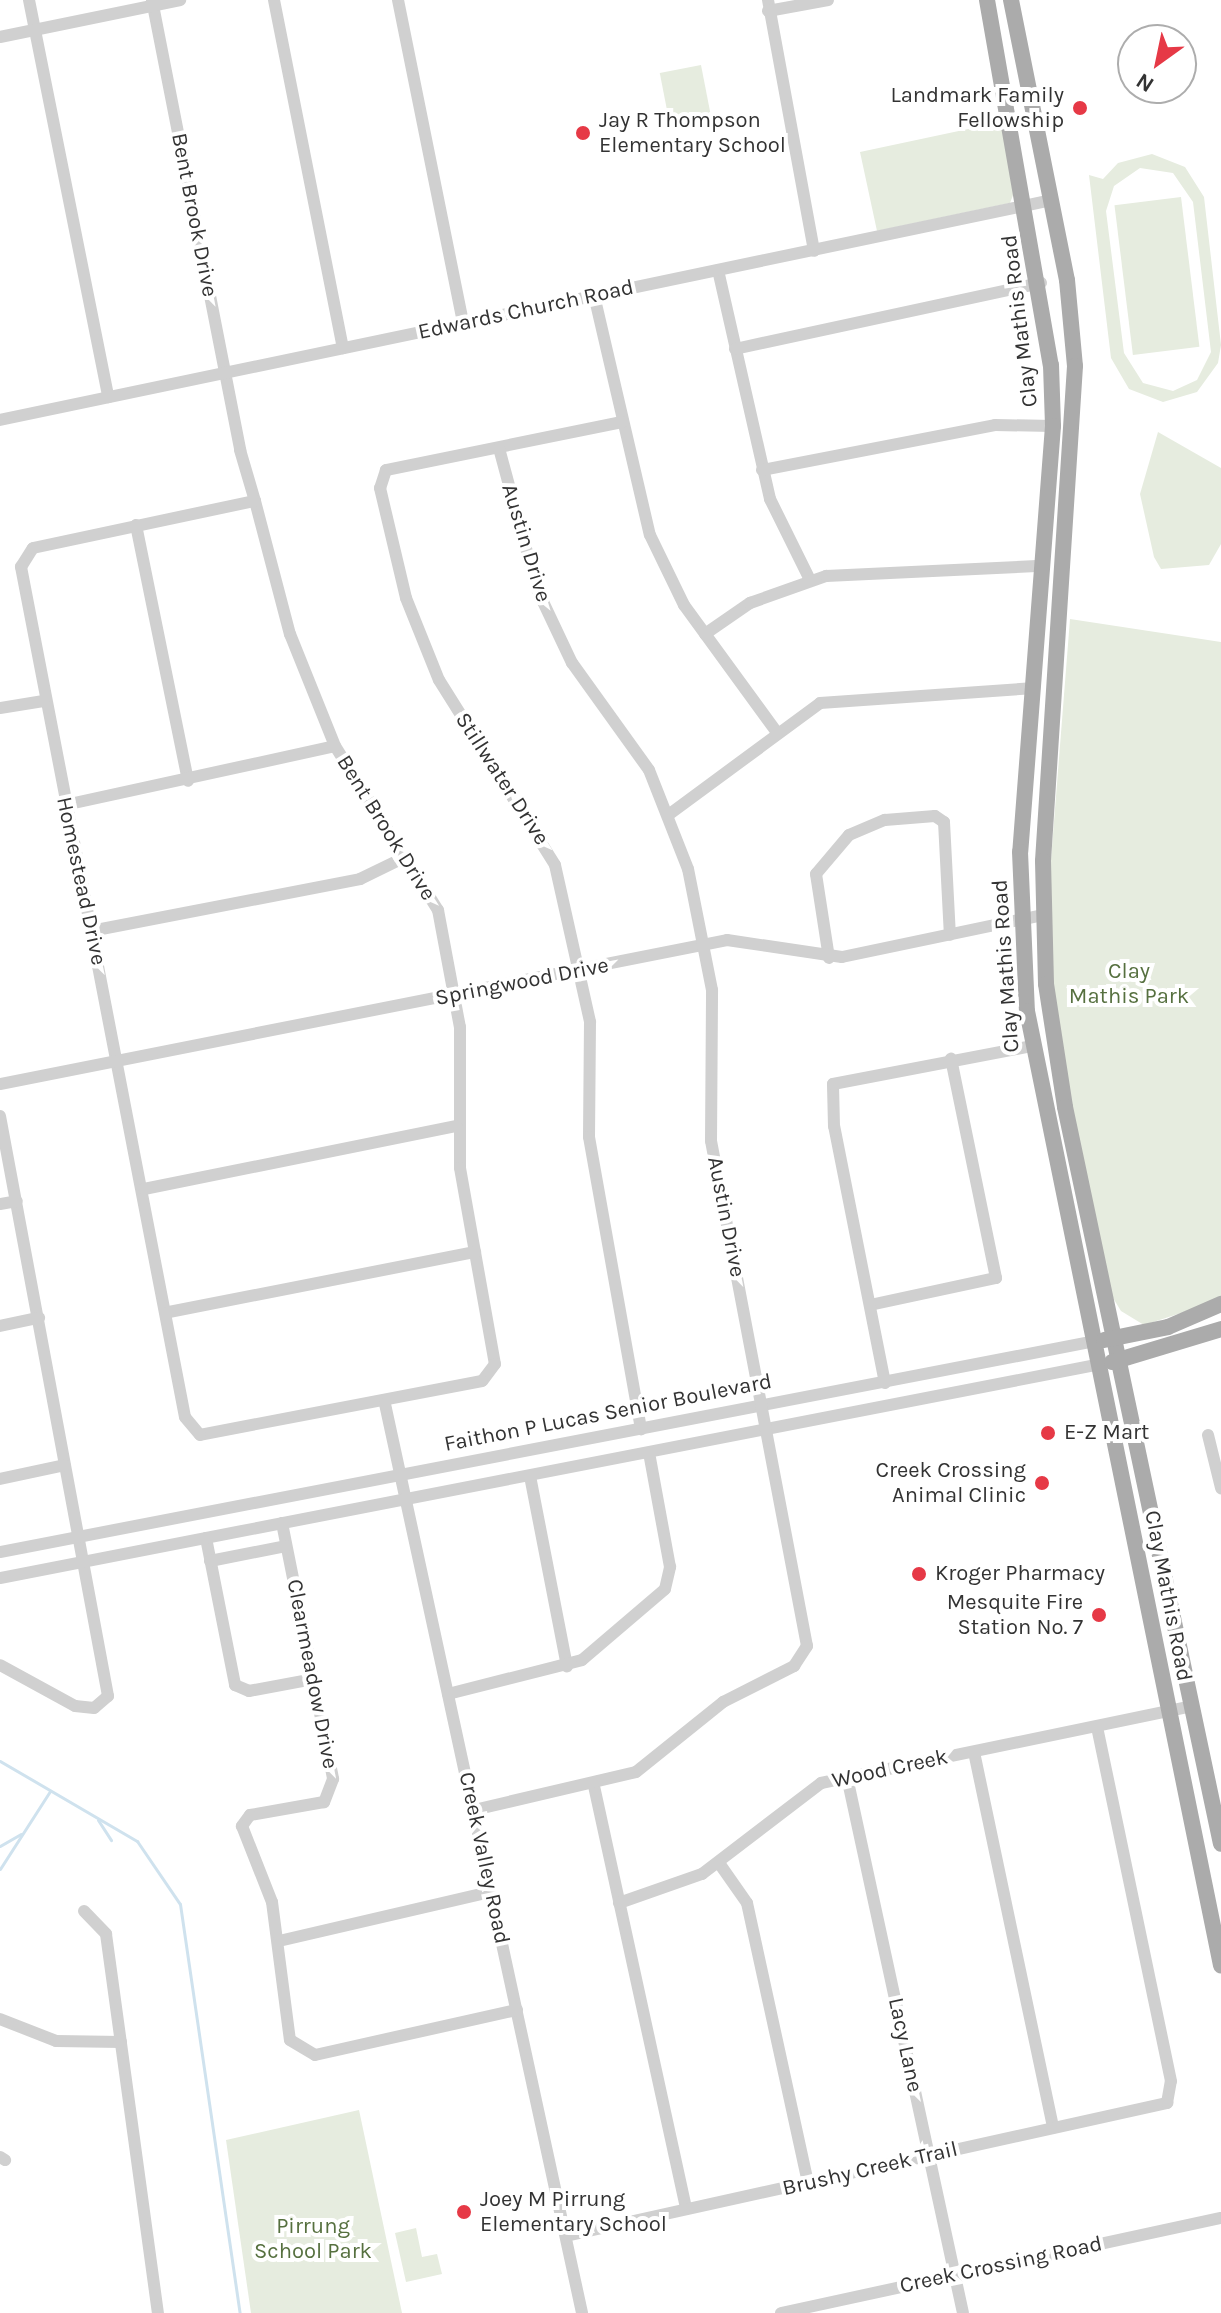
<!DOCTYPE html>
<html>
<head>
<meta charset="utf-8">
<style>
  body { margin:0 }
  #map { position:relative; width:1221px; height:2313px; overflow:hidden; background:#fff; font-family:Karla,sans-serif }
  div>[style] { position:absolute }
  .green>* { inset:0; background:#e6ecdf; transform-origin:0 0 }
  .stream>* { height:3px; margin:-1.5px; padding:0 1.5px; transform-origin:1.5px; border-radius:1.5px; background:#cfe2ee }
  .minor>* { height:12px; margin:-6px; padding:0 6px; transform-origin:6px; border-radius:6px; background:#d0d0d0 }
  .major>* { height:16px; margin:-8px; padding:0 8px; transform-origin:8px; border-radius:8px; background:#ababab }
  .dots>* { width:22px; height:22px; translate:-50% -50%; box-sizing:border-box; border:4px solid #fff; border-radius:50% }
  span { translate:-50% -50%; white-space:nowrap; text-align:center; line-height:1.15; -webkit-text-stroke:8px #fff; paint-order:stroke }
  .poi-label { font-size:22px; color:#333 }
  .right { translate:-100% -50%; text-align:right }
  .left { translate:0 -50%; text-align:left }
  .street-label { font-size:22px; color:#333 }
  .park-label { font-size:22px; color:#56703f }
  .north { position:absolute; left:1117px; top:24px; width:80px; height:80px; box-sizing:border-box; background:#fff; border:2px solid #adadad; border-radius:50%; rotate:213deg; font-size:22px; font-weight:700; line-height:32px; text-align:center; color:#333 }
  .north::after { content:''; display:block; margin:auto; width:28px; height:36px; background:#e63946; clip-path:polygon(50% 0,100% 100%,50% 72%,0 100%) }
</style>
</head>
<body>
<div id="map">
  <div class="green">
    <i style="left:701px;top:65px;width:49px;height:42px;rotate:79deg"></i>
    <i style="clip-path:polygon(1001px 122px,1015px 190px,1010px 203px,877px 231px,860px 152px)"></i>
    <i style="clip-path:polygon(evenodd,1152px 154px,1185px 167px,1204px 197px,1221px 345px,1218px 363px,1197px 392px,1163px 402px,1129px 389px,1111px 358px,1089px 175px,1103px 179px,1118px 163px,1152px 154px,1140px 168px,1173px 173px,1193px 202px,1211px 352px,1197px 380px,1173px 391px,1143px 383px,1124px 353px,1106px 211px,1114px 186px,1140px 168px)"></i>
    <i style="left:1181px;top:197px;width:151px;height:67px;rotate:83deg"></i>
    <i style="clip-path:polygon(1158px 432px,1221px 468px,1221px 544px,1209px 565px,1161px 569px,1154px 557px,1140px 494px)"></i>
    <i style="clip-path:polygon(1070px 619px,1221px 642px,1221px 1300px,1144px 1325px,1121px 1311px,1110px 1293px,1065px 1080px,1046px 923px)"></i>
    <i style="clip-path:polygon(359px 2110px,402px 2313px,251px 2313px,226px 2140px)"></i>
    <i style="clip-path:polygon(416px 2228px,422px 2257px,437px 2254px,442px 2274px,406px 2282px,395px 2233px)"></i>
  </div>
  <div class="stream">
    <i style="left:0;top:1761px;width:159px;rotate:30.3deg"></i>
    <i style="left:137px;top:1841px;width:76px;rotate:55.7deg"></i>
    <i style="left:180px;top:1904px;width:413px;rotate:81.7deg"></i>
    <i style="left:98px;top:1820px;width:24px;rotate:57deg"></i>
    <i style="left:0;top:1846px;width:24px;rotate:-30deg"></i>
    <i style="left:0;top:1869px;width:93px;rotate:-57.3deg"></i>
  </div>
  <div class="minor">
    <i style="left:29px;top:0;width:405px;rotate:78.7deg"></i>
    <i style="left:152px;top:0;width:459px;rotate:78.9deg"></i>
    <i style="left:240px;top:450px;width:53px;rotate:73.6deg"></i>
    <i style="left:255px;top:501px;width:138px;rotate:75.3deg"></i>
    <i style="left:290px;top:634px;width:121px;rotate:68.1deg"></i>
    <i style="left:335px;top:746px;width:194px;rotate:57.9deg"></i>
    <i style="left:438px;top:910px;width:119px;rotate:79.4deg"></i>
    <i style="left:460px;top:1027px;width:141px;rotate:90deg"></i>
    <i style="left:460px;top:1168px;width:199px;rotate:79.9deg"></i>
    <i style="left:495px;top:1364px;width:21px;rotate:127deg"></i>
    <i style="left:482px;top:1381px;width:287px;rotate:169.2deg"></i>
    <i style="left:200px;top:1435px;width:23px;rotate:-130deg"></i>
    <i style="left:185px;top:1417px;width:866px;rotate:-100.92deg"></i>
    <i style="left:21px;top:567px;width:22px;rotate:-58deg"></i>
    <i style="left:33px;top:548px;width:227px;rotate:-12deg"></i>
    <i style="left:274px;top:0;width:355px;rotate:78.8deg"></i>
    <i style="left:398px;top:0;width:329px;rotate:78.6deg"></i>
    <i style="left:768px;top:0;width:255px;rotate:79.6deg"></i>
    <i style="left:768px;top:11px;width:61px;rotate:-10.4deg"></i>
    <i style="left:0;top:37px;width:184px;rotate:-11.6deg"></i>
    <i style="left:718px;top:270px;width:235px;rotate:77.2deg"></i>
    <i style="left:770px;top:499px;width:90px;rotate:63.7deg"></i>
    <i style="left:594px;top:295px;width:246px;rotate:76.9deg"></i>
    <i style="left:650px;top:535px;width:78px;rotate:64.1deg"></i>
    <i style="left:684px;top:605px;width:155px;rotate:53.9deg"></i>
    <i style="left:735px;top:349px;width:313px;rotate:-12.2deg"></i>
    <i style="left:0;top:420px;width:1075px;rotate:-11.81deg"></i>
    <i style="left:622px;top:422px;width:241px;rotate:168.5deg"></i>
    <i style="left:386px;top:470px;width:19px;rotate:108deg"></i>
    <i style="left:380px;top:488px;width:113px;rotate:76.7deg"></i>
    <i style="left:406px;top:598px;width:88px;rotate:68.1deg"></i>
    <i style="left:439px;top:680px;width:218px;rotate:57.9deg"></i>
    <i style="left:555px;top:865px;width:161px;rotate:77.4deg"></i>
    <i style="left:590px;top:1022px;width:115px;rotate:90.5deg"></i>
    <i style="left:589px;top:1137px;width:297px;rotate:79.9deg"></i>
    <i style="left:762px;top:470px;width:237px;rotate:-10.9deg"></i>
    <i style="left:995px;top:425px;width:58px;rotate:1deg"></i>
    <i style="left:136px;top:525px;width:261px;rotate:78.5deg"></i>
    <i style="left:705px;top:634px;width:55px;rotate:-34.6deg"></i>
    <i style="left:750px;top:603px;width:81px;rotate:-19.6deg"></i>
    <i style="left:826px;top:576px;width:216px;rotate:-2.7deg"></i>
    <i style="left:0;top:708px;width:44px;rotate:-9.2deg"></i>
    <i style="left:65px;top:805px;width:276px;rotate:-12.3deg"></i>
    <i style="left:671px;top:813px;width:185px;rotate:-36.4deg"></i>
    <i style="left:820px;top:703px;width:215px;rotate:-4deg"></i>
    <i style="left:91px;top:931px;width:274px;rotate:-10.9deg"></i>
    <i style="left:360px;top:879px;width:46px;rotate:-26deg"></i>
    <i style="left:829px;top:958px;width:85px;rotate:-98.8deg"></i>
    <i style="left:816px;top:874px;width:51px;rotate:-49.8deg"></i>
    <i style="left:849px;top:835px;width:39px;rotate:-23deg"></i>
    <i style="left:885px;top:820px;width:50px;rotate:-4.6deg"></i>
    <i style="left:935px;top:816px;width:11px;rotate:34deg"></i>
    <i style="left:944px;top:822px;width:113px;rotate:87deg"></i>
    <i style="left:0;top:1084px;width:741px;rotate:-11.2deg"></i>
    <i style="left:727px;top:940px;width:116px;rotate:8.4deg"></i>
    <i style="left:842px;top:957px;width:205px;rotate:-11.8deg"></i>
    <i style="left:0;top:1116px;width:590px;rotate:79.45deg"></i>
    <i style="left:108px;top:1696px;width:18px;rotate:139deg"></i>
    <i style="left:94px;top:1708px;width:19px;rotate:-174deg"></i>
    <i style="left:75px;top:1706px;width:85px;rotate:-151.3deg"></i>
    <i style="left:144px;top:1189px;width:319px;rotate:-11.4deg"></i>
    <i style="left:0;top:1204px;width:17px;rotate:-10deg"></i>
    <i style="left:870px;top:1305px;width:129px;rotate:-12.1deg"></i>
    <i style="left:996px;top:1278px;width:224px;rotate:-101.6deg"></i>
    <i style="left:169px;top:1312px;width:312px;rotate:-11.1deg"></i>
    <i style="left:0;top:1326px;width:40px;rotate:-12deg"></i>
    <i style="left:885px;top:1383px;width:262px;rotate:-101.2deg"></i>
    <i style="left:834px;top:1126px;width:42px;rotate:-91.4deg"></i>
    <i style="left:833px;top:1084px;width:203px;rotate:-10.8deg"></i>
    <i style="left:385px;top:1404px;width:930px;rotate:77.77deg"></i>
    <i style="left:1208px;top:1435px;width:55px;rotate:76.2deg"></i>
    <i style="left:530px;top:1476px;width:194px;rotate:79deg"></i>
    <i style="left:0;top:1479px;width:66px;rotate:-12.2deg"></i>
    <i style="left:282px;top:1523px;width:261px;rotate:78.7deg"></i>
    <i style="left:333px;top:1779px;width:25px;rotate:111deg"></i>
    <i style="left:324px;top:1802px;width:75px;rotate:170deg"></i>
    <i style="left:250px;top:1815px;width:14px;rotate:126deg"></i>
    <i style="left:242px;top:1826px;width:82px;rotate:68.5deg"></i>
    <i style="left:272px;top:1902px;width:139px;rotate:82.6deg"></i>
    <i style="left:290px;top:2040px;width:29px;rotate:31deg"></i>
    <i style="left:315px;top:2055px;width:207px;rotate:-12.6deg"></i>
    <i style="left:206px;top:1538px;width:150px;rotate:78.8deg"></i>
    <i style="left:235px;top:1685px;width:15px;rotate:23deg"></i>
    <i style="left:249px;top:1691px;width:65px;rotate:-10.6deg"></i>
    <i style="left:0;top:1552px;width:1116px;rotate:-10.9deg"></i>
    <i style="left:210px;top:1561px;width:77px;rotate:-11.2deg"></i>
    <i style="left:0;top:1578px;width:1122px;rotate:-11deg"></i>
    <i style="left:448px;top:1694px;width:138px;rotate:-14.2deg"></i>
    <i style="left:582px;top:1660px;width:109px;rotate:-40.5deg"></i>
    <i style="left:665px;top:1589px;width:23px;rotate:-77deg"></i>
    <i style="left:670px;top:1567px;width:116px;rotate:-100.4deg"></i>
    <i style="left:974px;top:1752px;width:384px;rotate:78.1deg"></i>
    <i style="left:847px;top:1777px;width:548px;rotate:77.79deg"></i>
    <i style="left:594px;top:1786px;width:433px;rotate:77.7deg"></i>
    <i style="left:474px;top:1810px;width:166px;rotate:-13.2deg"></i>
    <i style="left:636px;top:1772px;width:112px;rotate:-38.8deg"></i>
    <i style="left:723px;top:1702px;width:80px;rotate:-26.9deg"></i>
    <i style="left:794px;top:1666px;width:24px;rotate:-57deg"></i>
    <i style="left:807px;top:1646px;width:514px;rotate:-100.76deg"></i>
    <i style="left:711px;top:1141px;width:151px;rotate:-89.6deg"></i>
    <i style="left:712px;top:990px;width:123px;rotate:-101.2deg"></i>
    <i style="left:688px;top:869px;width:106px;rotate:-111.5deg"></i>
    <i style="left:649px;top:770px;width:132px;rotate:-125.7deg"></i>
    <i style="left:572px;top:663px;width:82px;rotate:-115.3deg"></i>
    <i style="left:537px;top:589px;width:146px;rotate:-105.1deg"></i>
    <i style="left:719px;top:1863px;width:49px;rotate:55deg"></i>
    <i style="left:747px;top:1903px;width:287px;rotate:77.7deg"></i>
    <i style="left:619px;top:1903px;width:88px;rotate:-19.3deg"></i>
    <i style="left:702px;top:1874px;width:150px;rotate:-37.4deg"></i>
    <i style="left:821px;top:1783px;width:380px;rotate:-11.7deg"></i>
    <i style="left:84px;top:1911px;width:32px;rotate:46deg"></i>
    <i style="left:106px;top:1934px;width:383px;rotate:82.2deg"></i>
    <i style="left:279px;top:1941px;width:217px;rotate:-13.1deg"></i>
    <i style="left:0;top:2019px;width:60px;rotate:21.4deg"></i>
    <i style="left:56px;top:2041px;width:65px;rotate:0.9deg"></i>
    <i style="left:0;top:2157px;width:6px;rotate:31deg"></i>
    <i style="left:566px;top:2236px;width:616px;rotate:-12.48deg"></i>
    <i style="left:1167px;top:2103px;width:22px;rotate:-80deg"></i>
    <i style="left:1171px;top:2081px;width:362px;rotate:-101.8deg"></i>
    <i style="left:781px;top:2313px;width:450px;rotate:-12.2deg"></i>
  </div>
  <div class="major">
    <i style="left:987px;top:0;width:371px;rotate:80.1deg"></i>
    <i style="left:1051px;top:365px;width:61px;rotate:88.1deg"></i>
    <i style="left:1053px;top:426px;width:427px;rotate:94.4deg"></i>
    <i style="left:1020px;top:852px;width:159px;rotate:87.5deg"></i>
    <i style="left:1027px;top:1011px;width:974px;rotate:78.51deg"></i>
    <i style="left:1011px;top:0;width:286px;rotate:78.7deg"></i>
    <i style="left:1067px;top:280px;width:86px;rotate:84.7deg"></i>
    <i style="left:1075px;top:366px;width:496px;rotate:93.7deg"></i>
    <i style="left:1043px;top:861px;width:123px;rotate:88.6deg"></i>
    <i style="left:1046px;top:984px;width:124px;rotate:81.2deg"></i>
    <i style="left:1065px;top:1107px;width:753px;rotate:78.05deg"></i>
    <i style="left:1104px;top:1340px;width:65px;rotate:-11.5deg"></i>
    <i style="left:1168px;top:1327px;width:58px;rotate:-23.5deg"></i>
    <i style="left:1112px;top:1362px;width:114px;rotate:-16.8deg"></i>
  </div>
  <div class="dots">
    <i style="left:1080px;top:108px;background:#e63946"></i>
    <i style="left:583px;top:133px;background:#e63946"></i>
    <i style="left:1048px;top:1433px;background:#e63946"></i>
    <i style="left:1042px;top:1483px;background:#e63946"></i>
    <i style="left:919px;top:1574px;background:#e63946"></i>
    <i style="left:1099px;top:1615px;background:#e63946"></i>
    <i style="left:464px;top:2212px;background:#e63946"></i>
  </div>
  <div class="poi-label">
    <span class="right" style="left:1064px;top:108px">Landmark Family<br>Fellowship</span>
    <span class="left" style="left:599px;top:133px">Jay R Thompson<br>Elementary School</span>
    <span class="left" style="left:1064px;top:1433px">E-Z Mart</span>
    <span class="right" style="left:1026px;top:1483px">Creek Crossing<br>Animal Clinic</span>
    <span class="left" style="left:935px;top:1574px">Kroger Pharmacy</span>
    <span class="right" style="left:1083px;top:1615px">Mesquite Fire<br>Station No. 7</span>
    <span class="left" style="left:480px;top:2212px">Joey M Pirrung<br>Elementary School</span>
  </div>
  <div class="street-label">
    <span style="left:194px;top:215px;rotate:79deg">Bent Brook Drive</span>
    <span style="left:526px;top:310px;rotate:-12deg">Edwards Church Road</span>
    <span style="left:1020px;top:321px;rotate:-97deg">Clay Mathis Road</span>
    <span style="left:526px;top:543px;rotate:73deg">Austin Drive</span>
    <span style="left:502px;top:779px;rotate:57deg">Stillwater Drive</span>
    <span style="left:386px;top:828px;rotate:58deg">Bent Brook Drive</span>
    <span style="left:81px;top:881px;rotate:78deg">Homestead Drive</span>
    <span style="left:1006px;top:966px;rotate:-94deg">Clay Mathis Road</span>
    <span style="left:522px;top:982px;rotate:-11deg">Springwood Drive</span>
    <span style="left:726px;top:1217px;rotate:79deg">Austin Drive</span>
    <span style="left:608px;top:1413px;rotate:-11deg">Faithon P Lucas Senior Boulevard</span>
    <span style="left:1168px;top:1596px;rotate:79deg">Clay Mathis Road</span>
    <span style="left:312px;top:1674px;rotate:79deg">Clearmeadow Drive</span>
    <span style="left:890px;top:1769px;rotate:-12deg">Wood Creek</span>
    <span style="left:484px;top:1858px;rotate:78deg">Creek Valley Road</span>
    <span style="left:905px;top:2045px;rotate:78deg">Lacy Lane</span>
    <span style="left:870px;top:2169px;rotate:-13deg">Brushy Creek Trail</span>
    <span style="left:1001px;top:2265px;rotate:-12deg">Creek Crossing Road</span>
  </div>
  <div class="park-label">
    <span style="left:1129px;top:984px">Clay<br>Mathis Park</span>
    <span style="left:313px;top:2239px">Pirrung<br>School Park</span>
  </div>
  <div class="north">N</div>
</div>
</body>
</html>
